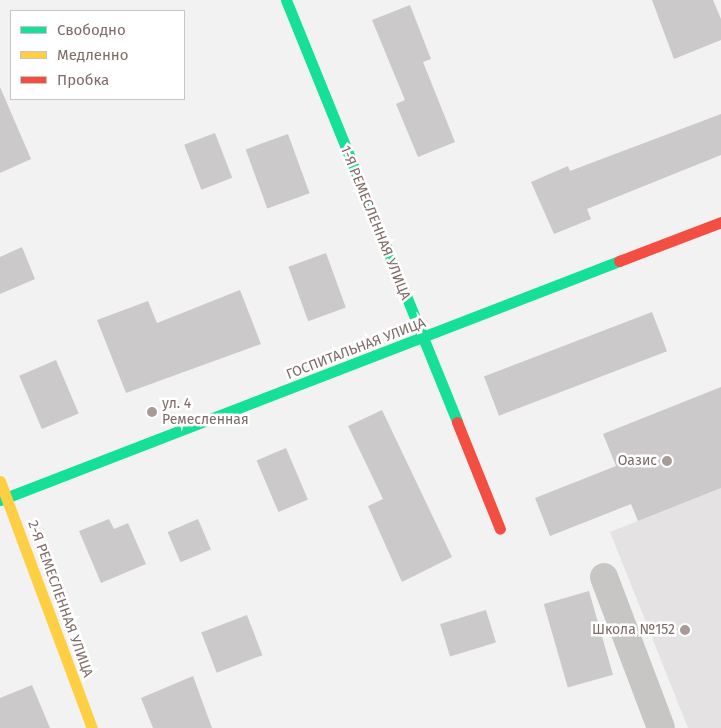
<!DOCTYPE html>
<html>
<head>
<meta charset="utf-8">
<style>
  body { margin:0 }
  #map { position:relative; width:721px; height:728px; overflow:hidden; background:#f2f2f3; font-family:"Fira Sans",sans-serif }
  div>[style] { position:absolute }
  .built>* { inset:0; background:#e4e2e3 }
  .building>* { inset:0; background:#cbc9ca; transform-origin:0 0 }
  .street>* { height:28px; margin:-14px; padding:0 14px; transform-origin:14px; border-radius:14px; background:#c8c6c5 }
  .fast>* { height:11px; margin:-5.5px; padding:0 5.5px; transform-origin:5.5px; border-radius:5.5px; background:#16e098 }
  .slow>* { height:11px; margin:-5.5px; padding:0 5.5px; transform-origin:5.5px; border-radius:5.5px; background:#ffcf43 }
  .jam>* { height:11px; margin:-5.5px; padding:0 5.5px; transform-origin:5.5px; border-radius:5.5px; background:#f24e42 }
  .dots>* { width:14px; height:14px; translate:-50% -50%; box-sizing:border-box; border:2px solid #fff; border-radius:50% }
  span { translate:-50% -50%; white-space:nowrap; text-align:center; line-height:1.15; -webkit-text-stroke:5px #fff; paint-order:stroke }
  .street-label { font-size:14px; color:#7f6b66 }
  .poi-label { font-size:14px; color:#7f6b66 }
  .left { translate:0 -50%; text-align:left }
  .right { translate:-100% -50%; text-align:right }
  .legend { position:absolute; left:10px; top:10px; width:175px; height:90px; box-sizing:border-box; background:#fff; border:1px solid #ccc4c2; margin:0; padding:6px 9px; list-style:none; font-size:15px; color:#7f6b66 }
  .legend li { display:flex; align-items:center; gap:10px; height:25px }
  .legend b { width:25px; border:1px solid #ccc4c2 }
</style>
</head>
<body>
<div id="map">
  <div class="built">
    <i style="clip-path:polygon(721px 488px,721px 728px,688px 728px,610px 532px)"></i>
  </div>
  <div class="building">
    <i style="clip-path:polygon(652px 0,713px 0,721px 19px,721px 40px,674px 59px)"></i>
    <i style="clip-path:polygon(410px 5px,431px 59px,423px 62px,455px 142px,418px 157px,396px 104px,405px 100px,372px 20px)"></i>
    <i style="clip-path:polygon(0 87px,31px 159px,0 173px)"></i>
    <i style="clip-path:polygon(721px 114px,721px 155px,587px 209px,591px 219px,554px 234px,531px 182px,568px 166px,570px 171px)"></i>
    <i style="left:215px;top:133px;width:48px;height:33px;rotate:69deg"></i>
    <i style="left:288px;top:134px;width:63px;height:45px;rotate:70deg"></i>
    <i style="clip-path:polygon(22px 247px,35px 279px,0 294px,0 257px)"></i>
    <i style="left:326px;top:253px;width:58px;height:40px;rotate:70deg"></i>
    <i style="clip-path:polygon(240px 290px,261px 344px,126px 393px,97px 320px,148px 301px,157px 323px)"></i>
    <i style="left:652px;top:312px;width:42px;height:180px;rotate:69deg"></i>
    <i style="left:56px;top:360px;width:58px;height:40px;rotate:67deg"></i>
    <i style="clip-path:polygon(721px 387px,721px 488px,638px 521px,631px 504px,550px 536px,535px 498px,616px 466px,603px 434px)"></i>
    <i style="clip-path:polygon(382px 410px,452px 557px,402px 582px,368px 506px,383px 499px,348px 426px)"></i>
    <i style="left:286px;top:448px;width:56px;height:32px;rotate:67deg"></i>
    <i style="clip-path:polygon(109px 519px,114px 529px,128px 523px,146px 564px,101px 583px,79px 531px)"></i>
    <i style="left:198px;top:519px;width:33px;height:33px;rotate:67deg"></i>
    <i style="left:589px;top:591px;width:87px;height:47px;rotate:74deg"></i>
    <i style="left:486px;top:610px;width:34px;height:48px;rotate:73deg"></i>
    <i style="left:247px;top:615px;width:43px;height:49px;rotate:69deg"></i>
    <i style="clip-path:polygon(193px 676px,212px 728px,153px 728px,141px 698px)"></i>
    <i style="clip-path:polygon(32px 685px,50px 728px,0 728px,0 698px)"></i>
  </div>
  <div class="street">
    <i style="left:604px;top:577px;width:161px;rotate:69.3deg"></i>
  </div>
  <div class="fast">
    <i style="left:286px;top:0;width:455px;rotate:67.9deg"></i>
    <i style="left:0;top:500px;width:664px;rotate:-21.11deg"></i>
  </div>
  <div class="slow">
    <i style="left:0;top:481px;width:264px;rotate:69.6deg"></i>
  </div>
  <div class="jam">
    <i style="left:619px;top:261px;width:109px;rotate:-20.9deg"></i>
    <i style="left:457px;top:422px;width:115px;rotate:68.1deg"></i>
  </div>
  <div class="dots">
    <i style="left:152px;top:412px;background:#a79a97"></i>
    <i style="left:667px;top:461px;background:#a79a97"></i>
    <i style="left:685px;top:630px;background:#a79a97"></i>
  </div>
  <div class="street-label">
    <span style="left:375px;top:223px;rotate:68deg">1-Я РЕМЕСЛЕННАЯ УЛИЦА</span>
    <span style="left:356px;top:349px;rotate:-21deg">ГОСПИТАЛЬНАЯ УЛИЦА</span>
    <span style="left:60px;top:599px;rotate:70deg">2-Я РЕМЕСЛЕННАЯ УЛИЦА</span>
  </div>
  <div class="poi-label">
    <span class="left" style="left:162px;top:412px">ул. 4<br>Ремесленная</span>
    <span class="right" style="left:657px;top:461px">Оазис</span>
    <span class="right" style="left:675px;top:630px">Школа №152</span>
  </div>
  <ul class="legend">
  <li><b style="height:6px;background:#16e098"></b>Свободно</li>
  <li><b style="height:6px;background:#ffcf43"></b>Медленно</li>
  <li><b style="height:6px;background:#f24e42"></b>Пробка</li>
  </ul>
</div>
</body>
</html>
